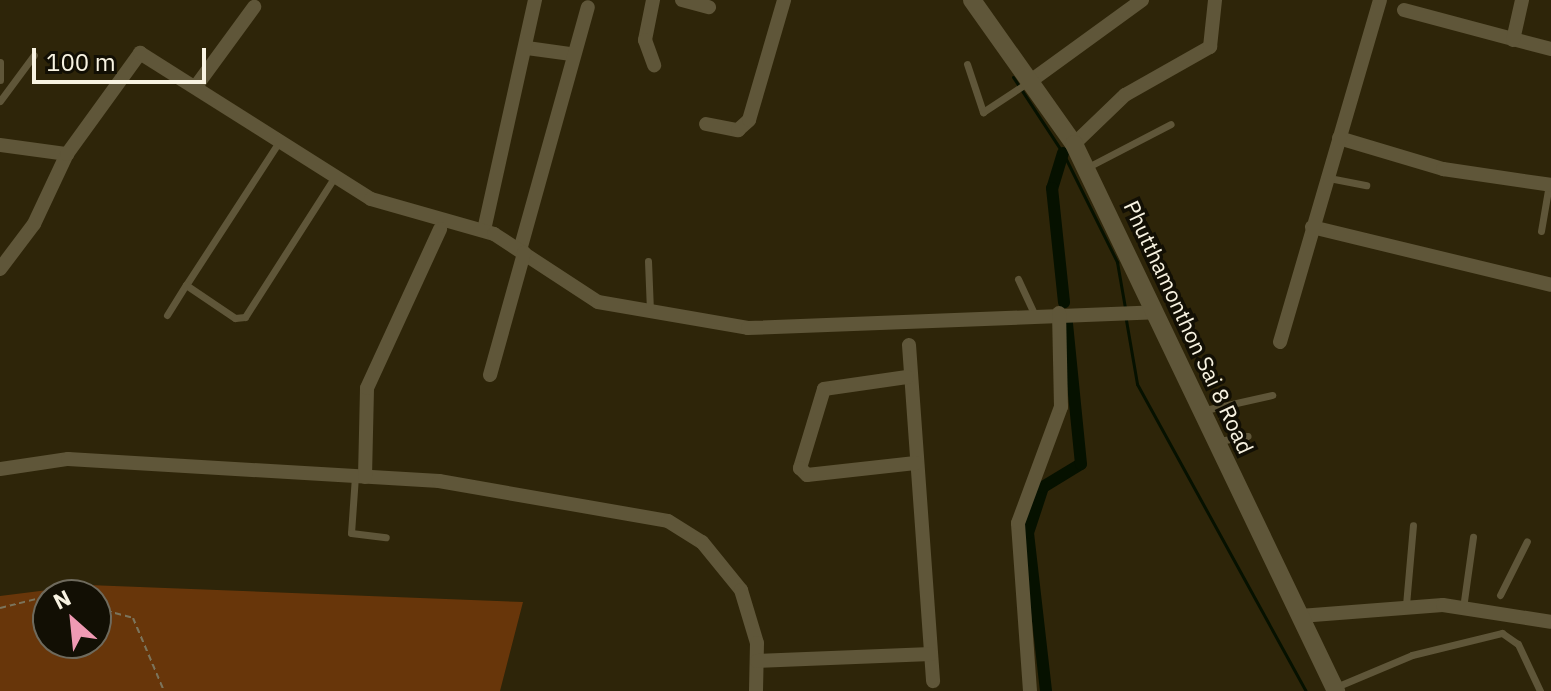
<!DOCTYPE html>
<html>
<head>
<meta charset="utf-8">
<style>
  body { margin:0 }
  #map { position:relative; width:1551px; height:691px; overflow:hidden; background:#2e2509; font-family:"IBM Plex Sans",sans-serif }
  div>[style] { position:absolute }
  .green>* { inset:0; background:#68360a }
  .stream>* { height:3px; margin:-1.5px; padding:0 1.5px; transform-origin:1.5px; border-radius:1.5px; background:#061100 }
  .canal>* { height:12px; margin:-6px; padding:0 6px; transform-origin:6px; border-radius:6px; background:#061100 }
  .path>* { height:2px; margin-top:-1px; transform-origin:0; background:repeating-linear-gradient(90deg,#7b745c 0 6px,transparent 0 10px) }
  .service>* { height:7px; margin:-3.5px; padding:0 3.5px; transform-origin:3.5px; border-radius:3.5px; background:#5f5639 }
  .minor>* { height:14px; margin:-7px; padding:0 7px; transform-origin:7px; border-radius:7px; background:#5f5639 }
  .tertiary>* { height:18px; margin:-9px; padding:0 9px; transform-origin:9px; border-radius:9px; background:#5f5639 }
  span { translate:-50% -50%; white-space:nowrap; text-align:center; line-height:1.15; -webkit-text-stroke:7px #120f04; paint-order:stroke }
  .street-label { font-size:22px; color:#f8f3e2 }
  .north { position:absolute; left:32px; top:579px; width:80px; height:80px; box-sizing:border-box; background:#120f04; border:2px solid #6e6a5d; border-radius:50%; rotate:333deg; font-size:22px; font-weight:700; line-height:32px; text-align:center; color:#f8f3e2 }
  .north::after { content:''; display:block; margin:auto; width:28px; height:36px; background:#f09ab4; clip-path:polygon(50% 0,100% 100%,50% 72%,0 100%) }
  .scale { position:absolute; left:32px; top:48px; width:174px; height:36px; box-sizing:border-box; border:4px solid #f8f3e2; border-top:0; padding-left:10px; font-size:24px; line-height:28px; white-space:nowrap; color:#f8f3e2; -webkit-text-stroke:6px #120f04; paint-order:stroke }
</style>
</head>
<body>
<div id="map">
  <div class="green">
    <i style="clip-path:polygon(evenodd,88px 585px,523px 602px,500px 691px,0 691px,0 596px,88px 585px,48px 595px,96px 595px,96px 643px,48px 643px,48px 595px)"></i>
  </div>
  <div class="stream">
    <i style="left:1013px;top:77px;width:91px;rotate:56.7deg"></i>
    <i style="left:1063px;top:153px;width:122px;rotate:63.6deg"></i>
    <i style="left:1117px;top:262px;width:47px;rotate:80.1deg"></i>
    <i style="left:1126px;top:320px;width:65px;rotate:80.2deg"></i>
    <i style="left:1137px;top:384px;width:350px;rotate:61.2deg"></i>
  </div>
  <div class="canal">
    <i style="left:1063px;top:153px;width:37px;rotate:107deg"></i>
    <i style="left:1052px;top:188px;width:115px;rotate:84deg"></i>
    <i style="left:1046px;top:691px;width:159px;rotate:-96.5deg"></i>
    <i style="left:1028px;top:533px;width:48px;rotate:-71.9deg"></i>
    <i style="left:1043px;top:487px;width:44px;rotate:-31.2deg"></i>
    <i style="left:1081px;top:464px;width:142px;rotate:-95.7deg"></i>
  </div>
  <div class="path">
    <i style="left:0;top:608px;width:49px;rotate:-14deg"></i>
    <i style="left:96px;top:608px;width:38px;rotate:15deg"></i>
    <i style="left:133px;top:618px;width:79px;rotate:67deg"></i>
  </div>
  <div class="service">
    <i style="left:0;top:62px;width:18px;rotate:90deg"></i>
    <i style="left:967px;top:64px;width:51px;rotate:71.6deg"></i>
    <i style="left:983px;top:112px;width:56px;rotate:-33.4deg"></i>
    <i style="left:0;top:101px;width:57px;rotate:-53.5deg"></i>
    <i style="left:1088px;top:167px;width:93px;rotate:-27.4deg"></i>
    <i style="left:1329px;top:178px;width:38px;rotate:11deg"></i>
    <i style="left:1541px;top:231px;width:48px;rotate:-80.3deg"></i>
    <i style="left:648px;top:261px;width:49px;rotate:87.7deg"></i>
    <i style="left:1018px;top:279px;width:38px;rotate:65deg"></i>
    <i style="left:186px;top:285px;width:173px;rotate:-57deg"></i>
    <i style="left:167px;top:315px;width:36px;rotate:-58deg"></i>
    <i style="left:186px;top:285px;width:59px;rotate:34deg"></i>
    <i style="left:235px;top:318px;width:10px;rotate:-6deg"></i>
    <i style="left:245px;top:317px;width:167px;rotate:-57.4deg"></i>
    <i style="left:1205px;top:410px;width:69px;rotate:-12.6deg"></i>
    <i style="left:1219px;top:441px;width:29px;rotate:-10deg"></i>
    <i style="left:355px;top:476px;width:57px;rotate:94deg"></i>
    <i style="left:351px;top:533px;width:35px;rotate:7deg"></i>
    <i style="left:1500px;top:595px;width:60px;rotate:-63.4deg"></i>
    <i style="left:1406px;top:605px;width:80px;rotate:-85deg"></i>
    <i style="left:1463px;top:608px;width:72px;rotate:-82deg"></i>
    <i style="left:1336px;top:687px;width:82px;rotate:-22.8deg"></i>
    <i style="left:1412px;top:655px;width:93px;rotate:-13.7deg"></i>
    <i style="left:1502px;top:633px;width:19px;rotate:35deg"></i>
    <i style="left:1518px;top:644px;width:52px;rotate:64.9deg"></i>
  </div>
  <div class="minor">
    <i style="left:653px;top:0;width:41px;rotate:101.3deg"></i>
    <i style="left:645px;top:40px;width:27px;rotate:70deg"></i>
    <i style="left:682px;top:0;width:28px;rotate:15deg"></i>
    <i style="left:1404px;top:10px;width:152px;rotate:14.9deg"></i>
    <i style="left:1513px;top:40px;width:41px;rotate:-77.3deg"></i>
    <i style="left:527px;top:48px;width:43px;rotate:7.9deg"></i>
    <i style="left:1032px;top:80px;width:136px;rotate:-36deg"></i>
    <i style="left:197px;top:85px;width:97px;rotate:-53.8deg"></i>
    <i style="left:706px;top:124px;width:33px;rotate:11deg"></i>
    <i style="left:738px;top:130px;width:15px;rotate:-42deg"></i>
    <i style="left:749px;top:120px;width:125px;rotate:-73.7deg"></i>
    <i style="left:1339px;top:138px;width:109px;rotate:16.6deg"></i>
    <i style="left:1443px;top:169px;width:109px;rotate:8.4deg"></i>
    <i style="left:1074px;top:144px;width:71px;rotate:-43.9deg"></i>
    <i style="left:1125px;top:95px;width:98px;rotate:-29.5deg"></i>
    <i style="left:1210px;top:47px;width:47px;rotate:-83.9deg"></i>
    <i style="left:0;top:145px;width:68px;rotate:7.7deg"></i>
    <i style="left:1312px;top:227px;width:246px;rotate:13.6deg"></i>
    <i style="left:484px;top:230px;width:236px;rotate:-77.5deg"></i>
    <i style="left:520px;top:250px;width:252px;rotate:-74.4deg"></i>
    <i style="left:0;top:269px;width:56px;rotate:-52.9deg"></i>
    <i style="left:34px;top:224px;width:77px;rotate:-64.8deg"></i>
    <i style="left:67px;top:154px;width:125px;rotate:-54.1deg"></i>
    <i style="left:140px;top:53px;width:273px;rotate:32.3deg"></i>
    <i style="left:371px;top:199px;width:128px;rotate:15.9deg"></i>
    <i style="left:494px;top:234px;width:124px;rotate:33.2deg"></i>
    <i style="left:598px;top:302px;width:152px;rotate:9.8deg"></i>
    <i style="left:748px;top:328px;width:408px;rotate:-2.2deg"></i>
    <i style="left:1280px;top:342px;width:356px;rotate:-73.7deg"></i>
    <i style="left:909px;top:345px;width:337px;rotate:85.9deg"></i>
    <i style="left:490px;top:375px;width:127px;rotate:-74.4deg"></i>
    <i style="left:907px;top:377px;width:84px;rotate:171.8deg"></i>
    <i style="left:824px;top:389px;width:83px;rotate:106.9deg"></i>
    <i style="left:800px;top:468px;width:10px;rotate:45deg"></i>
    <i style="left:807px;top:475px;width:109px;rotate:-6.3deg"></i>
    <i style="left:0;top:469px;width:69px;rotate:-8.4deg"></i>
    <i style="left:68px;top:459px;width:372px;rotate:3.4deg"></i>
    <i style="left:439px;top:481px;width:232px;rotate:9.9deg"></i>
    <i style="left:668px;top:521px;width:40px;rotate:32deg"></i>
    <i style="left:702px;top:542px;width:62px;rotate:50.9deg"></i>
    <i style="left:741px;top:590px;width:55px;rotate:73.2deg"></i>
    <i style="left:757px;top:643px;width:48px;rotate:91.2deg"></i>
    <i style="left:365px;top:477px;width:89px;rotate:-88.7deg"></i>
    <i style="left:367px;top:388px;width:175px;rotate:-65.3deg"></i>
    <i style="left:1300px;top:616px;width:143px;rotate:-4.4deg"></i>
    <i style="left:1443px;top:605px;width:109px;rotate:8.9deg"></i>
    <i style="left:757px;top:661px;width:174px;rotate:-2.3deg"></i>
    <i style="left:1030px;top:691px;width:168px;rotate:-94.1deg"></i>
    <i style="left:1018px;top:523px;width:124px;rotate:-69.7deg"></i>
    <i style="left:1061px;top:407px;width:94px;rotate:-91.2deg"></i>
  </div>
  <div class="tertiary">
    <i style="left:972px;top:0;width:176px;rotate:54.7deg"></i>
    <i style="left:1074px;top:144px;width:607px;rotate:64.41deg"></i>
  </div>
  <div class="street-label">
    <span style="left:1189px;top:327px;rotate:65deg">Phutthamonthon Sai 8 Road</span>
  </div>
  <div class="north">N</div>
  <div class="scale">100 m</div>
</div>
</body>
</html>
